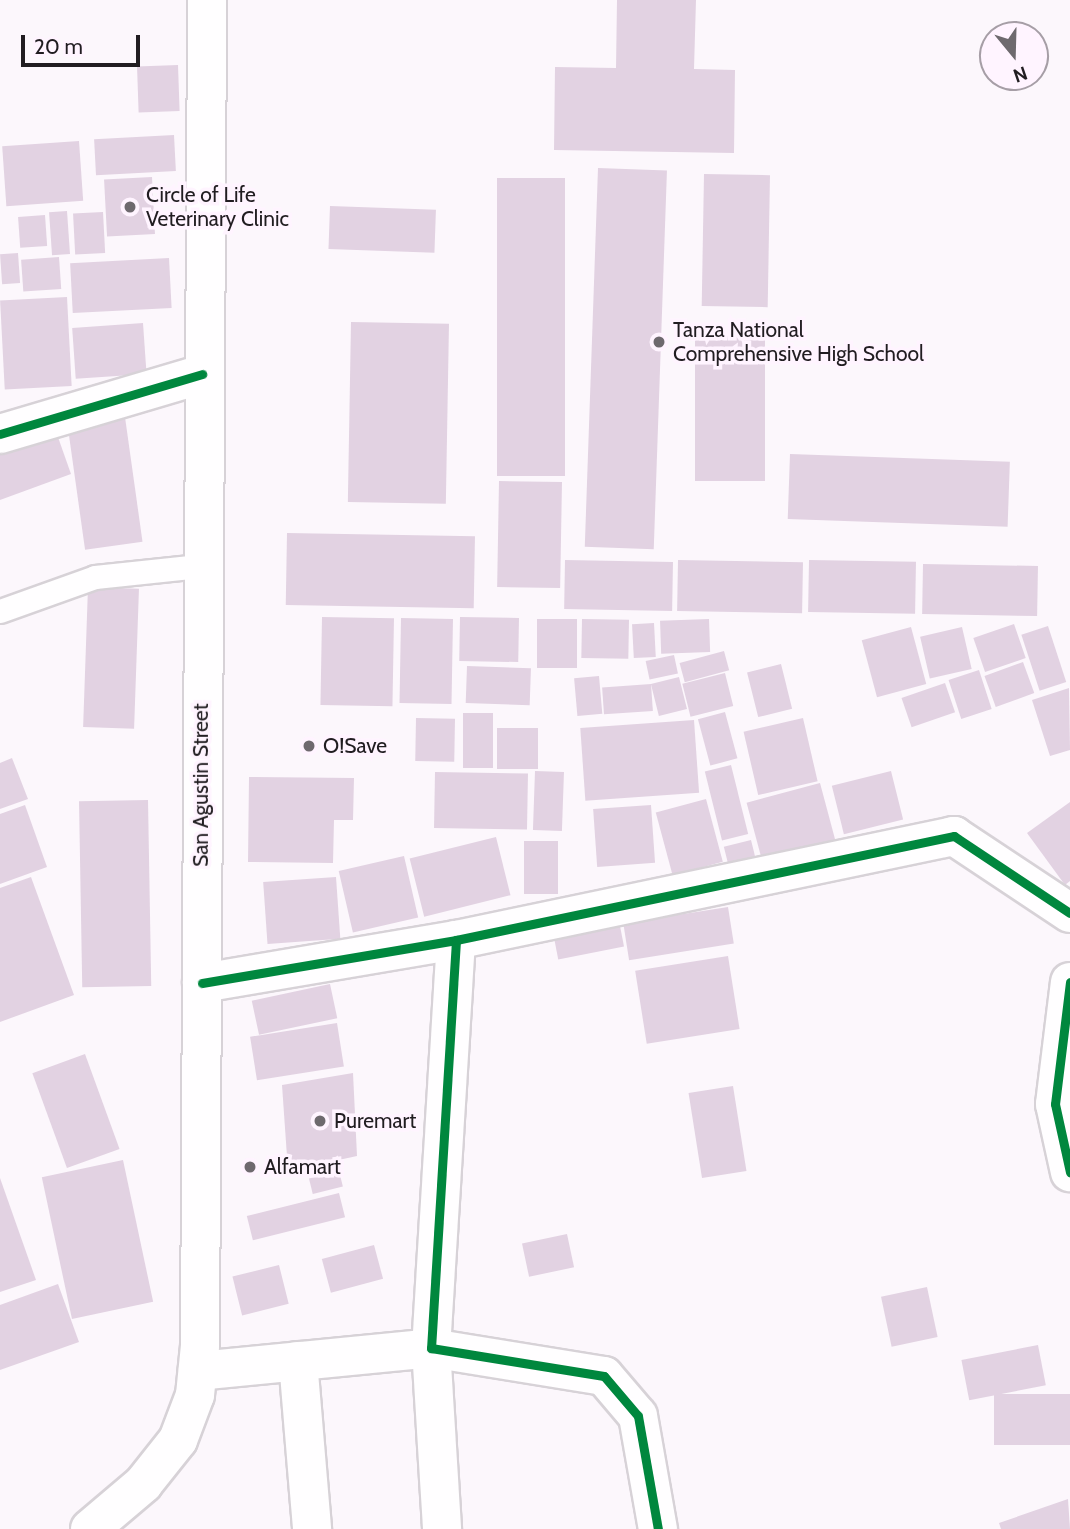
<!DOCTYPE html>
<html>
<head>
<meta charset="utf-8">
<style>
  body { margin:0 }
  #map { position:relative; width:1070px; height:1529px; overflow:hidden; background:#fcf7fc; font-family:Cabin,sans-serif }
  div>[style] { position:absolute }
  .building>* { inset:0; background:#e2d2e2; transform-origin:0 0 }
  .roads { filter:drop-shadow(2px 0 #d7d2d7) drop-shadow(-2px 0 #d7d2d7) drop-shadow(0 2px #d7d2d7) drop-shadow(0 -2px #d7d2d7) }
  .lane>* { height:23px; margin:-11.5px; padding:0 11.5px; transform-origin:11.5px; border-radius:11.5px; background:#fffeff }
  .street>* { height:38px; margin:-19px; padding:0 19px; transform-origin:19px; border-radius:19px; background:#fffeff }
  .secondary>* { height:38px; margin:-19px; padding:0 19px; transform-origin:19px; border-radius:19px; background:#fffeff }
  .cycleway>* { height:9px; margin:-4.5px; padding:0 4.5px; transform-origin:4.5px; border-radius:4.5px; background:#00873e }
  .dots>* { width:19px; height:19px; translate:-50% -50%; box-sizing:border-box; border:4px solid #fff4ff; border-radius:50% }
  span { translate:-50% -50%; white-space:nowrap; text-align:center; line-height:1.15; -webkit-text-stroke:7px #fff4ff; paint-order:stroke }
  .poi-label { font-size:21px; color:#211d21 }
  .left { translate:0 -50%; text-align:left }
  .street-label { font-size:21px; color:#211d21 }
  .north { position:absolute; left:979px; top:21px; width:70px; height:70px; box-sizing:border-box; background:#fff4ff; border:2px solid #a69ea6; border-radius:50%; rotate:161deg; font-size:19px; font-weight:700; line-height:28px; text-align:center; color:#211d21 }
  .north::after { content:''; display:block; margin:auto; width:24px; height:32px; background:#6e696e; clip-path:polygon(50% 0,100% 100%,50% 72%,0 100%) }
  .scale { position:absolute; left:21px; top:35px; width:119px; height:32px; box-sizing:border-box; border:4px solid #211d21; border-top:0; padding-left:9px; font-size:21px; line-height:24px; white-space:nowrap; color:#211d21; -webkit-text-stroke:5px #fff4ff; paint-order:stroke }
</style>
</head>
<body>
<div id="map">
  <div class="building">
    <i style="clip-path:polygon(617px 0,696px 0,694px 69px,735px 70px,734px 153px,554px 150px,555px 67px,616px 68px)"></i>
    <i style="left:178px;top:65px;width:46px;height:41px;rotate:88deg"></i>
    <i style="left:174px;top:135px;width:36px;height:80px;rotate:87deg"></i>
    <i style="left:79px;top:141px;width:60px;height:77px;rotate:86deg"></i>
    <i style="left:598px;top:168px;width:69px;height:379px;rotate:2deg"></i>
    <i style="left:704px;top:174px;width:66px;height:132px;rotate:1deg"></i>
    <i style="left:152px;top:177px;width:57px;height:48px;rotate:87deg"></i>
    <i style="left:497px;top:178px;width:68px;height:298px"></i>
    <i style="left:330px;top:206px;width:106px;height:43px;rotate:2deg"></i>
    <i style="left:67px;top:211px;width:43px;height:18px;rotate:86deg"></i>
    <i style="left:103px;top:212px;width:41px;height:30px;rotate:87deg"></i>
    <i style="left:45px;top:215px;width:31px;height:27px;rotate:86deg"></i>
    <i style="left:18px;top:253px;width:30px;height:18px;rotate:86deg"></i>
    <i style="left:59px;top:257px;width:32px;height:38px;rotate:86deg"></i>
    <i style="left:169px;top:258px;width:50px;height:99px;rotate:87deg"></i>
    <i style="left:67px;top:297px;width:89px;height:67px;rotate:87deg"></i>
    <i style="left:351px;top:322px;width:98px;height:180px;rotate:1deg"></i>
    <i style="left:143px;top:323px;width:51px;height:71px;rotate:86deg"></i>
    <i style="left:695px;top:336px;width:70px;height:145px"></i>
    <i style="left:124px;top:410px;width:133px;height:58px;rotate:82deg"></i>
    <i style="clip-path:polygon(53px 423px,71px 474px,0 500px,0 442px)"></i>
    <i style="left:790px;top:454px;width:220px;height:65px;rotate:2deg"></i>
    <i style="left:499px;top:481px;width:63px;height:106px;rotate:1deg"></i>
    <i style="left:287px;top:533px;width:188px;height:72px;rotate:1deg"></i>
    <i style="left:565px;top:560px;width:108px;height:49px;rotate:1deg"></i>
    <i style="left:678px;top:560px;width:125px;height:51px;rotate:1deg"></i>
    <i style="left:809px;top:560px;width:107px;height:52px;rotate:1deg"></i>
    <i style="left:923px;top:564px;width:115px;height:50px;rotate:1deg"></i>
    <i style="left:88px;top:587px;width:51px;height:140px;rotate:2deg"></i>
    <i style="left:322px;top:617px;width:72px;height:88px;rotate:1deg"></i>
    <i style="left:460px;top:617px;width:59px;height:44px;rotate:1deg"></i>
    <i style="left:401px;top:618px;width:52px;height:85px;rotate:1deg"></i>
    <i style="left:537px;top:619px;width:40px;height:49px"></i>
    <i style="left:582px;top:619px;width:47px;height:39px;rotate:1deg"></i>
    <i style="left:709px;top:619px;width:33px;height:49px;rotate:88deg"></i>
    <i style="left:654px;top:623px;width:34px;height:22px;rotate:87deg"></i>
    <i style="left:1014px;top:624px;width:36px;height:43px;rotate:71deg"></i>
    <i style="left:1048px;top:626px;width:59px;height:28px;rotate:72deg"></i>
    <i style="left:911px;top:627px;width:59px;height:51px;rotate:75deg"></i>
    <i style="left:962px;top:627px;width:43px;height:43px;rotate:77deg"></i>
    <i style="left:724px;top:651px;width:20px;height:46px;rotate:75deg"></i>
    <i style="left:674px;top:655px;width:19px;height:29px;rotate:78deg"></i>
    <i style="left:1023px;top:662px;width:33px;height:41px;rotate:70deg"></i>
    <i style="left:781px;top:664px;width:46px;height:35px;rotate:76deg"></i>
    <i style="left:467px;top:666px;width:64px;height:37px;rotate:2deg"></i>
    <i style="left:979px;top:670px;width:41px;height:32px;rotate:72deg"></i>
    <i style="left:725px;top:673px;width:34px;height:44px;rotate:76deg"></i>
    <i style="left:599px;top:676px;width:38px;height:25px;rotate:85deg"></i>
    <i style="left:679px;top:677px;width:33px;height:29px;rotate:76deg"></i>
    <i style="left:945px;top:683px;width:31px;height:46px;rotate:71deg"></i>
    <i style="left:651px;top:684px;width:27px;height:49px;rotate:86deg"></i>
    <i style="clip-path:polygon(1069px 688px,1070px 750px,1050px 756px,1032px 700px)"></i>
    <i style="left:725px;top:712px;width:48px;height:28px;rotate:75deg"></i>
    <i style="left:463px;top:713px;width:30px;height:55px"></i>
    <i style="left:416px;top:718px;width:39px;height:43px;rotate:1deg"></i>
    <i style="left:803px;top:718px;width:65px;height:61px;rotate:77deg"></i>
    <i style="left:694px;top:720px;width:73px;height:114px;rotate:86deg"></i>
    <i style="left:497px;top:728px;width:41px;height:41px"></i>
    <i style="clip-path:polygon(12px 758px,28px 799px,0 809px,0 763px)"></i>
    <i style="left:731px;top:765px;width:71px;height:27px;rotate:76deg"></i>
    <i style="left:535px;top:771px;width:29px;height:59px;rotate:2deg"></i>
    <i style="left:891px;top:771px;width:50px;height:61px;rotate:76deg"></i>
    <i style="left:435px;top:772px;width:93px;height:56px;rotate:1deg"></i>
    <i style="clip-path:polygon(249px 777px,354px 778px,353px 820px,334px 820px,333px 863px,248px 862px)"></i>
    <i style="left:820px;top:783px;width:60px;height:76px;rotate:75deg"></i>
    <i style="left:706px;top:799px;width:65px;height:52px;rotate:75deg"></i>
    <i style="left:148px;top:800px;width:186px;height:69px;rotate:89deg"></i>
    <i style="clip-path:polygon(1070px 802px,1070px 881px,1065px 885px,1027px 833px)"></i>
    <i style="clip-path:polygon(25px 805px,47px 867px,0 884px,0 814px)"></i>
    <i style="left:651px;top:805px;width:58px;height:58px;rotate:86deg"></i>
    <i style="left:496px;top:837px;width:60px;height:89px;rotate:76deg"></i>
    <i style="left:751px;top:840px;width:21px;height:28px;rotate:76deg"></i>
    <i style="left:524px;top:841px;width:34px;height:53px"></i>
    <i style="left:404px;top:856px;width:63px;height:67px;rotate:77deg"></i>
    <i style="clip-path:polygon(31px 877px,74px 995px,0 1022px,0 888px)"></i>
    <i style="left:336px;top:877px;width:62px;height:73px;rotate:86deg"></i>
    <i style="left:728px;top:907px;width:37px;height:106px;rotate:81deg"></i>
    <i style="left:620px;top:926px;width:21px;height:67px;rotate:79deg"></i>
    <i style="left:728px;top:956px;width:74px;height:94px;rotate:81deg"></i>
    <i style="left:330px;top:984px;width:35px;height:80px;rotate:78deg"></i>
    <i style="left:337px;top:1023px;width:44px;height:88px;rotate:81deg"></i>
    <i style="left:85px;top:1054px;width:101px;height:56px;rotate:70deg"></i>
    <i style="clip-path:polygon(353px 1073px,357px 1156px,288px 1171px,282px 1085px)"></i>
    <i style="left:733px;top:1086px;width:86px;height:45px;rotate:81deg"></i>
    <i style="left:123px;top:1160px;width:145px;height:83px;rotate:78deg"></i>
    <i style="left:339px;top:1171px;width:16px;height:31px;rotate:76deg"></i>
    <i style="clip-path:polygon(0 1178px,36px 1280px,0 1292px)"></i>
    <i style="left:339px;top:1193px;width:25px;height:95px;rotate:76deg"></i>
    <i style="left:567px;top:1234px;width:34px;height:46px;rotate:78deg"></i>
    <i style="left:374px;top:1245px;width:35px;height:54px;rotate:75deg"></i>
    <i style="left:279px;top:1265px;width:40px;height:48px;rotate:76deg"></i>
    <i style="clip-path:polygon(58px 1284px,79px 1342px,0 1370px,0 1305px)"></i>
    <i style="left:927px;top:1287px;width:51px;height:47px;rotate:78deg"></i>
    <i style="left:1038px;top:1345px;width:41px;height:78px;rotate:79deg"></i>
    <i style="left:1070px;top:1394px;width:51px;height:76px;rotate:90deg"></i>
    <i style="clip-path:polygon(1068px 1499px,1070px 1529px,1001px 1529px,999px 1523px)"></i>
  </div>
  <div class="roads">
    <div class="lane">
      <i style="left:0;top:611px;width:101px;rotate:-19.7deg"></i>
      <i style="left:95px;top:577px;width:105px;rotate:-6deg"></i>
    </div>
    <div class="street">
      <i style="left:0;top:434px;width:211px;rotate:-16.5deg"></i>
      <i style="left:456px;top:940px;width:409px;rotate:93.5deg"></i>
      <i style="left:431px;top:1348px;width:175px;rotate:9.2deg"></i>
      <i style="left:604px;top:1376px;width:52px;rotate:49.6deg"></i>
      <i style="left:638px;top:1416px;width:115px;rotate:80deg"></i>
      <i style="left:1070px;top:982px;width:123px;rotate:97deg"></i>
      <i style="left:1055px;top:1104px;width:70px;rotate:77.6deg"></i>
      <i style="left:202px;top:983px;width:258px;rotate:-9.6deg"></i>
      <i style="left:456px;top:940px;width:509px;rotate:-11.8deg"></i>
      <i style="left:954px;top:836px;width:139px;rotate:33.6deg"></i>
      <i style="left:298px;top:1361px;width:169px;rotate:85.2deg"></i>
      <i style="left:198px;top:1371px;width:234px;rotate:-5.6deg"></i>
      <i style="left:431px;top:1348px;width:181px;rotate:86.5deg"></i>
    </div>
    <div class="secondary">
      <i style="left:90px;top:1529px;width:70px;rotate:-40.3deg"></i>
      <i style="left:143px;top:1484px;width:56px;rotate:-51.5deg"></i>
      <i style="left:178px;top:1440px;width:48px;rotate:-69.3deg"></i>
      <i style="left:195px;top:1395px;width:49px;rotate:-84.2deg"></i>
      <i style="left:200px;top:1346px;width:1346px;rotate:-89.7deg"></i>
    </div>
  </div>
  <div class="cycleway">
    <i style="left:0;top:434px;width:211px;rotate:-16.5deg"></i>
    <i style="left:456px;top:940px;width:409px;rotate:93.5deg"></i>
    <i style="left:431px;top:1348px;width:175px;rotate:9.2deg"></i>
    <i style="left:604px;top:1376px;width:52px;rotate:49.6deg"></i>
    <i style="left:638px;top:1416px;width:115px;rotate:80deg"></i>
    <i style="left:1070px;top:982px;width:123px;rotate:97deg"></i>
    <i style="left:1055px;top:1104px;width:70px;rotate:77.6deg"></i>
    <i style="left:202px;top:983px;width:258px;rotate:-9.6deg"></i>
    <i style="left:456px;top:940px;width:509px;rotate:-11.8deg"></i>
    <i style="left:954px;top:836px;width:139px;rotate:33.6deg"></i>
  </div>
  <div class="dots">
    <i style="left:130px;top:207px;background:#6e696e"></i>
    <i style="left:659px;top:342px;background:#6e696e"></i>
    <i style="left:309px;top:746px;background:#6e696e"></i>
    <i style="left:320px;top:1121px;background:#6e696e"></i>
    <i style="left:250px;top:1167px;background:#6e696e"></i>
  </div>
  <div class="poi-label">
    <span class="left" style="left:146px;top:207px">Circle of Life<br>Veterinary Clinic</span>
    <span class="left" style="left:673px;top:342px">Tanza National<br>Comprehensive High School</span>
    <span class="left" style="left:323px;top:746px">O!Save</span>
    <span class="left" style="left:334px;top:1121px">Puremart</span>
    <span class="left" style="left:264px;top:1167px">Alfamart</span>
  </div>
  <div class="street-label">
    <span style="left:201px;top:785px;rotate:-90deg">San Agustin Street</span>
  </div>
  <div class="north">N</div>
  <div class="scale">20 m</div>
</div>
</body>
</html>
